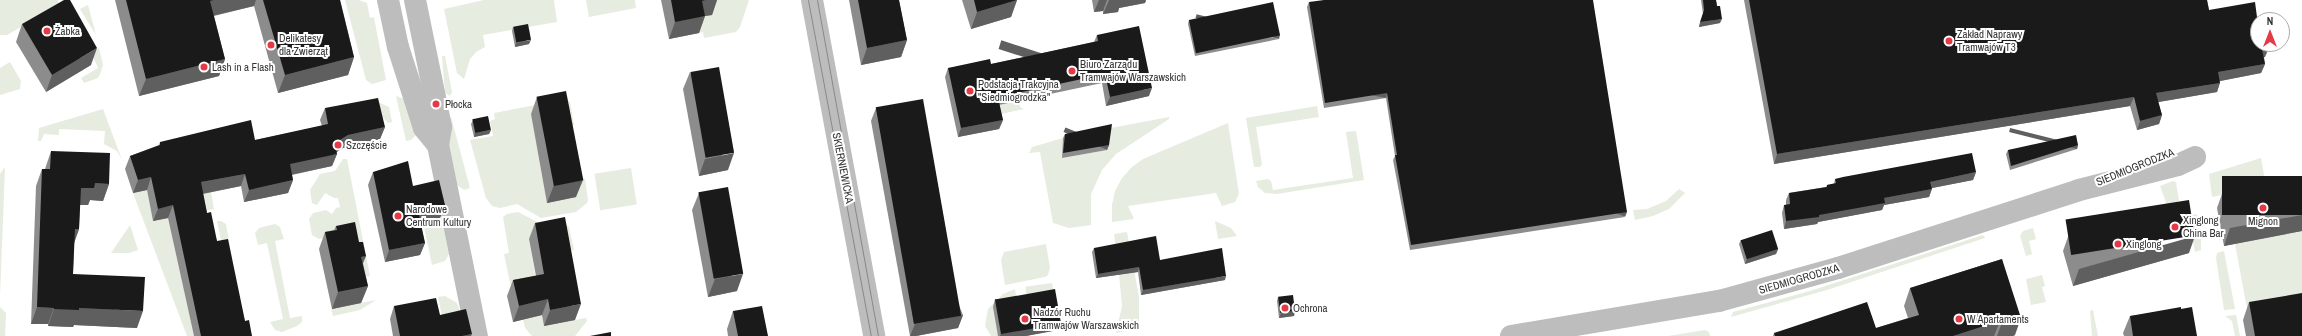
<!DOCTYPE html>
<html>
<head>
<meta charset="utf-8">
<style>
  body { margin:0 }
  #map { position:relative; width:2302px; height:336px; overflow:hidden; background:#fff; font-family:"Archivo Narrow",sans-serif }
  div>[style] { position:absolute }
  .green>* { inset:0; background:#e6ecdf; transform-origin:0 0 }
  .secondary>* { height:22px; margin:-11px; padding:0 11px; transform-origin:11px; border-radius:11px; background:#bdbdbd }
  .tram>* { height:1px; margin:-0.5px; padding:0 0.5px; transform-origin:0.5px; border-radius:0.5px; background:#888 }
  .wall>* { inset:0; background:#8c8c8c }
  .shaded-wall>* { inset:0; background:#5f5f5f; transform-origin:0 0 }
  .building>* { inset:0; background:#1a1a1a; transform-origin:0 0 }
  .dots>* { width:11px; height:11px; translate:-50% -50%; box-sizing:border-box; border:2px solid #fff; border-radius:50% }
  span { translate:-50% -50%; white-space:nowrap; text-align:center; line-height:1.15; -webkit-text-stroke:4px #fff; paint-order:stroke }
  .poi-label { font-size:11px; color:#333 }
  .left { translate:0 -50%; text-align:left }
  .street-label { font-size:11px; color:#333 }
  .north { position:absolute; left:2250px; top:12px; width:40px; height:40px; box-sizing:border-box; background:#fff; border:1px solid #adadad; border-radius:50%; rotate:0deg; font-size:11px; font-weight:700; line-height:16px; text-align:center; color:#333 }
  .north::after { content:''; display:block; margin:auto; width:14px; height:18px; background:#e63946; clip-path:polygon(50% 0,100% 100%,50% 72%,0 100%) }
</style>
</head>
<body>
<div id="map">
  <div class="green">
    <i style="clip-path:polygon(0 0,58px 0,59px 5px,7px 35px,0 35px)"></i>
    <i style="clip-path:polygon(345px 0,359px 0,367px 3px,370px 18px,374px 17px,386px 80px,372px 84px,366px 80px)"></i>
    <i style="clip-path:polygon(484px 0,554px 0,557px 22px,483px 35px,485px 47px,476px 52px,470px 59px,464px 79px,457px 73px,444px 9px)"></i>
    <i style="clip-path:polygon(586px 0,635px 0,636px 8px,589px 17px)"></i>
    <i style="clip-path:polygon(710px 0,749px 0,740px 27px,736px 32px,704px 38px,703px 32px,699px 33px,696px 18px)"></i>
    <i style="clip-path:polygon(88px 5px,96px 35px,80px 9px)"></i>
    <i style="clip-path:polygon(99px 48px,103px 65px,101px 72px,98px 78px,84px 83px,81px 78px,98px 68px,91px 52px)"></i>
    <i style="clip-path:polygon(442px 56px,445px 56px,452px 92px,450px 96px,445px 93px)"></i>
    <i style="clip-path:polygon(10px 62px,21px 81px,20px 89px,0 95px,0 68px)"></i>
    <i style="clip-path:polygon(396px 96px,404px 99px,417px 134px,411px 140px,406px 141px)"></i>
    <i style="clip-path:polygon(567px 99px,570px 102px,574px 125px,563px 127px,573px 181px,585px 179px,588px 200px,587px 203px,576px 212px,541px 218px,517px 204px,500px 208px,492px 206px,486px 198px,470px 140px,493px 136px,490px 121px,495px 119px,494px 113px)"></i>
    <i style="clip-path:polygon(376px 101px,389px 107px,392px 122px,388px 123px,373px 107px)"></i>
    <i style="clip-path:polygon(1020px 101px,1020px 107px,1024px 109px,1001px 114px,999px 105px)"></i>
    <i style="clip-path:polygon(1317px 106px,1319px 117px,1256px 127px,1262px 164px,1260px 167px,1254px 167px,1246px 118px)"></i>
    <i style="clip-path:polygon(103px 109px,122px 160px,117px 151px,104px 144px,105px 131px,59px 129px,59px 135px,44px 134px,41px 141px,38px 141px,39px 128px)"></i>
    <i style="clip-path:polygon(451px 117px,470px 188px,464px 190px,456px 184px,449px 150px,448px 121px)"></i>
    <i style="clip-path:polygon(1169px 117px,1169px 119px,1116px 154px,1102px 170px,1091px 194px,1091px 225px,1069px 228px,1053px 223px,1040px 152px,1029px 153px,1032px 147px,1063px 138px,1062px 158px,1107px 150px,1111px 128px)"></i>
    <i style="clip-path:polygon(1228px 123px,1239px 194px,1235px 202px,1222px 206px,1216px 193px,1128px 206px,1134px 219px,1112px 222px,1112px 205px,1115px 191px,1122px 178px,1132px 167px,1143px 159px)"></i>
    <i style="clip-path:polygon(1356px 131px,1364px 180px,1277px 194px,1265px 193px,1258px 187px,1256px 181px,1268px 179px,1271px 181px,1273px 190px,1353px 178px,1346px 132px)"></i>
    <i style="clip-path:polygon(2261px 158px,2266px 186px,2212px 197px,2209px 174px)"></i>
    <i style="clip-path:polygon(343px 159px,347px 159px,370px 276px,356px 279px,341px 235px,319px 239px,312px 235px,309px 219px,313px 213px,326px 210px,332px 214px,336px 208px,340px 207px,338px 198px,334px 198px,325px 193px,317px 205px,312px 203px,310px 190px,320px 174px,335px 171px)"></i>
    <i style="clip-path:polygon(5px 167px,0 297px,0 174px)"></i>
    <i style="left:631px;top:168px;width:37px;height:37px;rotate:81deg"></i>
    <i style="clip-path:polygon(2173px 181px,2176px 182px,2179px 201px,2167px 205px,2160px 186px)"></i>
    <i style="clip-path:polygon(1679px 189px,1685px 193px,1669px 209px,1653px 216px,1635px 220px,1633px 210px,1647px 209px,1666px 201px)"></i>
    <i style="clip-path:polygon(147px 190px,153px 221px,168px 218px,194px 336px,187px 336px,133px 193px)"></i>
    <i style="clip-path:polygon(211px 192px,214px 209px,199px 212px,183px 198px)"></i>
    <i style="clip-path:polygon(426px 194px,432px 221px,442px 219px,449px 254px,445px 261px,432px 265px,419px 203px)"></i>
    <i style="clip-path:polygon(518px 212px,543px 225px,563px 222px,569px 227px,574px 250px,562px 252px,529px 239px,544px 326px,586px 318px,587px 321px,575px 336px,532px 336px,525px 328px,517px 291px,512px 292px,504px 254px,509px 253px,503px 217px,507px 214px)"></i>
    <i style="clip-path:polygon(2197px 214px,2201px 239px,2201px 250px,2195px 252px,2188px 216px)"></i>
    <i style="clip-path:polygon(217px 221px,221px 221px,226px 224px,232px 258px,225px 260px)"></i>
    <i style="clip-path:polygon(1215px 221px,1231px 228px,1237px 236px,1218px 239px)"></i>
    <i style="clip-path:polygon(275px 224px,280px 227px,284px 239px,275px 241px,290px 318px,302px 316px,302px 322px,297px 326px,282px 332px,275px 330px,270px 322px,283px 319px,267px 243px,258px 245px,255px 233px,259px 228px)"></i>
    <i style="clip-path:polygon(130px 225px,138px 250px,129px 253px,111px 253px)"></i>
    <i style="clip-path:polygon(2033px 228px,2036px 239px,2029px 241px,2032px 254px,2026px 256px,2020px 236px,2023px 231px)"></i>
    <i style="clip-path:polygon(2302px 231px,2302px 309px,2249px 319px,2235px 244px)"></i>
    <i style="clip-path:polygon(1127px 232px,1139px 297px,1139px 325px,1136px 329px,1116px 333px,1122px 306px,1119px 274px,1125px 273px,1116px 249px,1114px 234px)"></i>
    <i style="clip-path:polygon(1983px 235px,1985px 238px,1827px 290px,1731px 317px,1733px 312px,1810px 291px)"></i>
    <i style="clip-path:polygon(1046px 244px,1050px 268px,1048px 275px,1045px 277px,1005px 285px,1001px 260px,1004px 252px)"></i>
    <i style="clip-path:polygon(2224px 251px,2235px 309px,2224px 310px,2216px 258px,2217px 253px)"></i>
    <i style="clip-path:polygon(2042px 275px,2045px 286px,2042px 287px,2046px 302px,2031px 305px,2026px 279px)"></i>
    <i style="left:1052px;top:283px;width:14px;height:27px;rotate:82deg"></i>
    <i style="clip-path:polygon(1015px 289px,1017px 303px,998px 336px,991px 336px,985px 326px,988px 309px,1003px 294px)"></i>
    <i style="clip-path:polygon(445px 296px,457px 303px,463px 320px,446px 336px,438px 297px)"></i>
    <i style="clip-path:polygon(376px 300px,360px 310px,333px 316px,331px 309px)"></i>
    <i style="clip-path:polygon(0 307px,6px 313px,5px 336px,0 336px)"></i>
    <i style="clip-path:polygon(2093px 310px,2098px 336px,2092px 336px,2090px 311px)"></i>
    <i style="clip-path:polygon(2236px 315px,2240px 336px,2235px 336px,2232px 321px,2225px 316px)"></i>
    <i style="clip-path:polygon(1705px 330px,1709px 332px,1710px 336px,1668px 336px)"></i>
  </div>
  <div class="secondary">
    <i style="left:388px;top:0;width:48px;rotate:78deg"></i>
    <i style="left:398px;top:47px;width:85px;rotate:72.2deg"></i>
    <i style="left:424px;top:128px;width:22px;rotate:51deg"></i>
    <i style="left:415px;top:0;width:130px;rotate:78.4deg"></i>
    <i style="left:441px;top:127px;width:18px;rotate:99deg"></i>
    <i style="left:438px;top:145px;width:195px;rotate:78.5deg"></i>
    <i style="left:812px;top:0;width:342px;rotate:79.5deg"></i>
    <i style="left:1511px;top:336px;width:211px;rotate:-9.6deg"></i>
    <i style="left:1719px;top:301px;width:123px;rotate:-15.5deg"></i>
    <i style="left:1838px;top:268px;width:253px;rotate:-17.9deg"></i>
    <i style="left:2079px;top:190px;width:102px;rotate:-14.2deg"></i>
    <i style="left:2178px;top:165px;width:19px;rotate:-25deg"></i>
  </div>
  <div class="tram">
    <i style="left:808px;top:0;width:342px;rotate:79.4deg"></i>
    <i style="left:817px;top:0;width:341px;rotate:79.7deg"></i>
  </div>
  <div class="wall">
    <i style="clip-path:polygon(115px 0,340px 0,354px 57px,348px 75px,278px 93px,254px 6px,214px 16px,225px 59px,219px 76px,139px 96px)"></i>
    <i style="clip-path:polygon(661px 0,717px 0,712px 15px,705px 16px,699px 33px,669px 39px)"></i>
    <i style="clip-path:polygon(849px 0,899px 0,907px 40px,901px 57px,861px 65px)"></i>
    <i style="clip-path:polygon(962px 0,1017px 0,1011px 17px,971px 29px)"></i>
    <i style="clip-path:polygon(1092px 0,1146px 0,1145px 3px,1119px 8px,1118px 12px,1103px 14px,1103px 11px,1094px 12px)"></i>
    <i style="clip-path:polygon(1701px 0,1716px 0,1720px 23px,1699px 27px,1703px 14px)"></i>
    <i style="clip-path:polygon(1744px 0,2207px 0,2209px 10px,2257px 17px,2265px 57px,2264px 57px,2265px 64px,2261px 73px,2220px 81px,2217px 92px,2158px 102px,2162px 115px,2159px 124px,2137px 130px,2130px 106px,1774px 164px)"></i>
    <i style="clip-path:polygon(1309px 2px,1625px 217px,1410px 250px,1393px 160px,1395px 156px,1386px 98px,1324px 108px,1307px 7px)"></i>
    <i style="clip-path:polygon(1189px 20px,1279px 39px,1195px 56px,1188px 24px)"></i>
    <i style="clip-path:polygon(22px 24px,91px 65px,46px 92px,16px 42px)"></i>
    <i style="clip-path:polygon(513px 27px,529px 44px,515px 47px,512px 31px)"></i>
    <i style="clip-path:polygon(1097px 35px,1149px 96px,1106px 106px,1102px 83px,999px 105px,1003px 120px,999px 129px,958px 137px,945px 77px,948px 68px,991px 64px,1094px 42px)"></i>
    <i style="clip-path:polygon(690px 72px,728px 170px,699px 176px,683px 89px)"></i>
    <i style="clip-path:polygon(537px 97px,576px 197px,547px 203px,531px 114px)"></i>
    <i style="clip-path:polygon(325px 108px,385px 127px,380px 139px,343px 148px,336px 152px,337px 154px,332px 166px,292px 175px,293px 180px,288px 193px,244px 202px,241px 186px,203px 194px,207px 213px,245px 321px,252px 336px,194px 336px,168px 218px,153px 221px,147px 190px,133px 193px,125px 169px,130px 156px,159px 145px,160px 142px,255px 140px,322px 126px,320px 120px)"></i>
    <i style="clip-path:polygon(876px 108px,963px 315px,958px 328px,916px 336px,910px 336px,871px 121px)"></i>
    <i style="clip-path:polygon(473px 120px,491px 130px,489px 134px,474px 137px,471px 124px)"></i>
    <i style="clip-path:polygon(1065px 134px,1109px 145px,1107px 150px,1062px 158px,1063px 138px)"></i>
    <i style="clip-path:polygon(2078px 145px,2077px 149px,2010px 170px,2006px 154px,2008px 150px)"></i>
    <i style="clip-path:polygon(51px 151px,109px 184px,103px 201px,90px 200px,88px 205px,80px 205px,79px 229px,74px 243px,73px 274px,137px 328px,74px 325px,73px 327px,48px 326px,48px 324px,31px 324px,36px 186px,42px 169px,45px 169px)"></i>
    <i style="clip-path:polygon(373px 172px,413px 186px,445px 205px,440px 218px,420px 221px,425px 243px,420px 255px,385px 262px,368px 185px)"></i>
    <i style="clip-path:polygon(1976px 172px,1973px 180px,1932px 188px,1929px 197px,1884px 205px,1882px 210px,1818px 222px,1817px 224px,1784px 229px,1782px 213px,1784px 205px,1786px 205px,1786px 200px,1789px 193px,1826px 187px,1827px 185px,1834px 184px,1835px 179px)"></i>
    <i style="clip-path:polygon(2302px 176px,2302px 231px,2224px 246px,2217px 208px,2223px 191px)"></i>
    <i style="clip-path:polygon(699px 193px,737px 291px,708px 297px,692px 210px)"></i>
    <i style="clip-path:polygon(535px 223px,575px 320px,544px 326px,542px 315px,513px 322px,507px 296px,513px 280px,536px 276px,529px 239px)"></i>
    <i style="clip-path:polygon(336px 226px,359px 242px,366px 256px,363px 263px,368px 286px,361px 303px,332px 309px,319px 249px,325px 232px,334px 230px)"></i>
    <i style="clip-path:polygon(2069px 234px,2189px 253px,2073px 286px,2063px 251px)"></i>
    <i style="clip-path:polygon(1741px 240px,1778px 249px,1776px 254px,1745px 264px,1739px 244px)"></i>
    <i style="clip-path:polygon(1094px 248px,1160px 260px,1225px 280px,1141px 295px,1138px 272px,1096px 278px,1092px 252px)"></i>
    <i style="clip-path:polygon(2002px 259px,2015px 335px,2013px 336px,1773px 336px,1774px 333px,1876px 328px,1908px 318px,1904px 306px,1910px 288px)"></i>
    <i style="clip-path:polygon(1278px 297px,1295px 311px,1294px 316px,1279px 318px,1277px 301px)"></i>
    <i style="clip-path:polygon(995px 299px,1061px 323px,1058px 330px,1026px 336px,998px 336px,993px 307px)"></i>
    <i style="clip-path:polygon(2249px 302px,2302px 336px,2246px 336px,2243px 320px)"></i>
    <i style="clip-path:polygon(394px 306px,440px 315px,471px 336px,393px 336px,390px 319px)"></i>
    <i style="clip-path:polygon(2181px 309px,2197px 336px,2124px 336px,2123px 333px,2130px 316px)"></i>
    <i style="clip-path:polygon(733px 311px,768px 336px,728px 336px,727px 329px)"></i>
  </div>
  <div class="shaded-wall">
    <i style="clip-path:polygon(214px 0,256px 0,254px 6px,203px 18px,210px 1px)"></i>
    <i style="clip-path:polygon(706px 0,717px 0,712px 15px,705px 16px,699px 33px,669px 39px,675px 22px,702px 1px)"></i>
    <i style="clip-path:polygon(1017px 0,1011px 17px,971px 29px,977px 12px)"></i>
    <i style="clip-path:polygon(1099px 0,1107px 0,1103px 11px,1094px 12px)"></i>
    <i style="clip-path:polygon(1109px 0,1146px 0,1145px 3px,1119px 8px,1118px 12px,1103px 14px)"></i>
    <i style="clip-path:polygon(1722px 19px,1720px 23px,1699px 27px,1700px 22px)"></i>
    <i style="left:1280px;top:35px;width:4px;height:86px;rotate:104deg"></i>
    <i style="clip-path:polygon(531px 40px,529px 44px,515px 47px,516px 43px)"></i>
    <i style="clip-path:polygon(907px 40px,901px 57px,861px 65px,867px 48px)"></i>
    <i style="clip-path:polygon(97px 48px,91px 65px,46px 92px,52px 75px)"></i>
    <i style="clip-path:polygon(2269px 48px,2265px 57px,2259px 58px,2262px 49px)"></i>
    <i style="clip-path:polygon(354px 57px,348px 75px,278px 93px,285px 75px)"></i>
    <i style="clip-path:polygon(225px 59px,219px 76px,139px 96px,146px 79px)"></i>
    <i style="clip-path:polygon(2265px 64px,2261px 73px,2215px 82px,2218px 72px)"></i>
    <i style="left:1105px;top:74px;width:9px;height:109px;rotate:108deg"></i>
    <i style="clip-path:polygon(2220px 83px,2217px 92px,2153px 103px,2156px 93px)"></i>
    <i style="clip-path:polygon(1152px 88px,1149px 96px,1106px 106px,1110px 97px)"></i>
    <i style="left:1387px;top:93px;width:5px;height:63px;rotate:101deg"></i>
    <i style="clip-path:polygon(2134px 97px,2130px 106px,1774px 164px,1777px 154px)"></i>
    <i style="clip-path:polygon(2162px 115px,2159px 124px,2137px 130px,2140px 121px)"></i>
    <i style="clip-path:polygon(1003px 120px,999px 129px,958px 137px,961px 128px)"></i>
    <i style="clip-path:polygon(385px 127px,380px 139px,343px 148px,332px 155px,337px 154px,332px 166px,285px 176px,290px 164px,335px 143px,348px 135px)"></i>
    <i style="clip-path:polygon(491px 130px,489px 134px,474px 137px,475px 133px)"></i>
    <i style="left:1109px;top:145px;width:5px;height:47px;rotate:112deg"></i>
    <i style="left:2078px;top:145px;width:4px;height:70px;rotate:104deg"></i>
    <i style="clip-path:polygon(734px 153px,728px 170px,699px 176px,705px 159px)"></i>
    <i style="clip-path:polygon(1976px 172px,1973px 180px,1927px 189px,1930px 182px)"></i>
    <i style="clip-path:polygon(245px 174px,241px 186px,196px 195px,201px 182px)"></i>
    <i style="clip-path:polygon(151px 177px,147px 190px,133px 193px,138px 180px)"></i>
    <i style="clip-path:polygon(293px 180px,288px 193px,244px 202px,249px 190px)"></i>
    <i style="clip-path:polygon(583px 180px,576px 197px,547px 203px,554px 185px)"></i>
    <i style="clip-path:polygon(95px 183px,109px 184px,103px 201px,90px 200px,88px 205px,75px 205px,81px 188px)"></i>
    <i style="clip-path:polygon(1932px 189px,1929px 197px,1884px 205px,1882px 210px,1818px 222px,1817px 224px,1784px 229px,1786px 221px,1884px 198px)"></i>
    <i style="clip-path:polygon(173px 205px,168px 218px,153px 221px,158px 209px)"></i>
    <i style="clip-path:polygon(445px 205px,440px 218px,414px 223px,418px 210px)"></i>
    <i style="left:1627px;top:212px;width:5px;height:219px;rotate:112deg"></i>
    <i style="clip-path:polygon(2302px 215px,2302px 231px,2224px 246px,2230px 228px)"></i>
    <i style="clip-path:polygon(75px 229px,79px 229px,73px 246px)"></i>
    <i style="clip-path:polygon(2195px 236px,2189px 253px,2073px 286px,2079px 269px)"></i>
    <i style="clip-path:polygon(425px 243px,420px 255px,385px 262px,389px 250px)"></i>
    <i style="clip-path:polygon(1778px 249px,1776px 254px,1745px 264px,1747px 259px)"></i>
    <i style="clip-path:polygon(366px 256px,359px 272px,361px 257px)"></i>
    <i style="clip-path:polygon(1139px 267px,1138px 272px,1096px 278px,1098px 274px)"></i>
    <i style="clip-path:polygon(743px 274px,737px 291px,708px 297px,715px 279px)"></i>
    <i style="clip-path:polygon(1226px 276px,1225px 280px,1141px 295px,1143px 290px)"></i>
    <i style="clip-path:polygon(368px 286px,361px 303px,332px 309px,338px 292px)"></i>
    <i style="clip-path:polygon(548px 299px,542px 315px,513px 322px,519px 306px)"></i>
    <i style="clip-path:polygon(581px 304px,575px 320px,544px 326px,550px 310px)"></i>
    <i style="clip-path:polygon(37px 307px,54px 308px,48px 324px,31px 324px)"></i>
    <i style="clip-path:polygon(79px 308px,143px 311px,137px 328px,74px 325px,73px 327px,48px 326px,54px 309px)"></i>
    <i style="clip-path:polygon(1295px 311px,1294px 316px,1279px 318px,1281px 313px)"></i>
    <i style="clip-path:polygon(963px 315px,958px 328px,916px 336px,910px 336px,915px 324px)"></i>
    <i style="clip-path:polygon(2021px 318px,2015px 335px,2013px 336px,1997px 336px,2001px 325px)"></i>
    <i style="clip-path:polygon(2000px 321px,1994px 336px,1953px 336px)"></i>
    <i style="clip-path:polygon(1061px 323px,1058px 330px,1026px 336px,1000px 336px,1001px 333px)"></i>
    <i style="clip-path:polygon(472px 334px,471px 336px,462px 336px)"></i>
  </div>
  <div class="building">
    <i style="clip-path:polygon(64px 0,70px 0,97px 48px,52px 75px,22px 24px)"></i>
    <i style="clip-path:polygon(126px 0,214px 0,210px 1px,225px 59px,146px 79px)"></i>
    <i style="clip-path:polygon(263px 0,340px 0,354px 57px,285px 75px)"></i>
    <i style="clip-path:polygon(671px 0,706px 0,702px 1px,705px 16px,675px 22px)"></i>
    <i style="clip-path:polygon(858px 0,899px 0,907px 40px,867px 48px)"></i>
    <i style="clip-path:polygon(974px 0,1017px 0,977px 12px)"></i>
    <i style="clip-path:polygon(1324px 0,1593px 0,1627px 212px,1411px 245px,1395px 155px,1397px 155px,1387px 93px,1325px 103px,1309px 2px)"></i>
    <i style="clip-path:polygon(1703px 0,1716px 0,1717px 6px,1720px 6px,1722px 19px,1700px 22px,1704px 10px)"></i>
    <i style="clip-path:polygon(1749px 0,2207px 0,2209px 10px,2255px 2px,2257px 17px,2272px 15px,2273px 20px,2258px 20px,2258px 44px,2268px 44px,2269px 48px,2262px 49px,2265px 64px,2218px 72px,2220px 83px,2156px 93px,2162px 115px,2140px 121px,2134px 97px,1777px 154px)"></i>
    <i style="left:1273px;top:2px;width:34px;height:86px;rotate:78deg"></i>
    <i style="left:528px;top:24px;width:16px;height:15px;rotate:79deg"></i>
    <i style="clip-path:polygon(1139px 26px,1152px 88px,1110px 97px,1105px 74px,998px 97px,1003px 120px,961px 128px,948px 68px,990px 59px,991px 64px,1098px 41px,1097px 35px)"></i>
    <i style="left:719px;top:67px;width:87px;height:29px;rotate:80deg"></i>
    <i style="left:566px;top:91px;width:91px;height:30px;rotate:79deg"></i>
    <i style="clip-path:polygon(378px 98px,385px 127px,348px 135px,335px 143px,337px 154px,290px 164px,293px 180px,249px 190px,245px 174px,201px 182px,207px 213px,211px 212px,217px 241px,228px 239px,245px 321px,249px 320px,252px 336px,201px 336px,173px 205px,158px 209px,151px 177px,138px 180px,130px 156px,160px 145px,160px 142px,251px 120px,255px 140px,328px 124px,325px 108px)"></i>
    <i style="left:923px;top:99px;width:220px;height:48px;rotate:80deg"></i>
    <i style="left:488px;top:116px;width:14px;height:16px;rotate:78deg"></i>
    <i style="clip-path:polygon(1112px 124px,1109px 145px,1063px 153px,1065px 134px)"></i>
    <i style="clip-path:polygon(2076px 135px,2078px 145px,2011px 166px,2008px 150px)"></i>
    <i style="clip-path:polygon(51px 151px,110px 153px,109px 184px,95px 183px,94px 188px,81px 188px,79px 229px,75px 229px,73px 274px,145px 277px,143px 311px,79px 308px,79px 310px,54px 309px,54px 308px,37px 307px,42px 169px,50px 169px)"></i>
    <i style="clip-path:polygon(1972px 153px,1976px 172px,1930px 182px,1932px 189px,1884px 198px,1885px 203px,1819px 215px,1819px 217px,1786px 221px,1784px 205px,1790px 204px,1789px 193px,1827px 187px,1827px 185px,1836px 183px,1835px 179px,1843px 177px)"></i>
    <i style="clip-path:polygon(408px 161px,413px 186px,439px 180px,445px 205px,418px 210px,425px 243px,389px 250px,373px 172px)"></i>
    <i style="left:2302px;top:176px;width:39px;height:80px;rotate:90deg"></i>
    <i style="left:728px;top:187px;width:88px;height:30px;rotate:80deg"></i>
    <i style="left:2189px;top:200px;width:36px;height:125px;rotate:81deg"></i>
    <i style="clip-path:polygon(565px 217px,581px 304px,550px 310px,548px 299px,519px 306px,513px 280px,544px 274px,535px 223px)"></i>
    <i style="clip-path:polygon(355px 222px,359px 242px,363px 242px,366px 256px,361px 257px,368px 286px,338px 292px,325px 232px,337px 230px,336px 226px)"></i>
    <i style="left:1772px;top:230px;width:20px;height:33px;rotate:72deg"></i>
    <i style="clip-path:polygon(1156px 236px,1160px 260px,1222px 248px,1226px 276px,1143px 290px,1139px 267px,1098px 274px,1094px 248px)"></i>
    <i style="clip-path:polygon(2002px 259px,2021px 318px,2001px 325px,2000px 321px,1953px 336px,1775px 336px,1774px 333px,1867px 302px,1876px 328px,1919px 315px,1910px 288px)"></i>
    <i style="left:1055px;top:289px;width:35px;height:61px;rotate:80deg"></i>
    <i style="clip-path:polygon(2302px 293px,2302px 336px,2255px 336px,2249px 302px)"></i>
    <i style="left:1293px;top:295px;width:16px;height:15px;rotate:83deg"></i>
    <i style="clip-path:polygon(436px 298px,440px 315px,466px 309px,472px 334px,462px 336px,400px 336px,394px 306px)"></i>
    <i style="clip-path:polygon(762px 306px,768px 336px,738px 336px,733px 311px)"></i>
    <i style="clip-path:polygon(2181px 307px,2181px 309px,2192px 307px,2197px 336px,2133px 336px,2130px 316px)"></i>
    <i style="clip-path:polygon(611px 332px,611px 336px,590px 336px)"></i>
  </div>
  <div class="dots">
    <i style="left:47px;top:31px;background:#e63946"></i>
    <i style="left:1949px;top:41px;background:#e63946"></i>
    <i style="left:271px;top:45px;background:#e63946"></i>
    <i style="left:204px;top:67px;background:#e63946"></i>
    <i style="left:1072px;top:71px;background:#e63946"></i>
    <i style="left:970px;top:91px;background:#e63946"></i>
    <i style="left:436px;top:104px;background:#e63946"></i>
    <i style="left:338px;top:145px;background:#e63946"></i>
    <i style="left:2263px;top:208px;background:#e63946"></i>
    <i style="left:398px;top:216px;background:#e63946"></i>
    <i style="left:2175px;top:227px;background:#e63946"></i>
    <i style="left:2118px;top:244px;background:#e63946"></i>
    <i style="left:1285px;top:308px;background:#e63946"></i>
    <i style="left:1025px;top:319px;background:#e63946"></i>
    <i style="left:1959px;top:319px;background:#e63946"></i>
  </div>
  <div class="poi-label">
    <span class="left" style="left:55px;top:31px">Żabka</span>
    <span class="left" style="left:1957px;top:41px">Zakład Naprawy<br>Tramwajów T3</span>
    <span class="left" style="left:279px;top:45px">Delikatesy<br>dla Zwierząt</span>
    <span class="left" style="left:1080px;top:71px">Biuro Zarządu<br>Tramwajów Warszawskich</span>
    <span class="left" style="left:212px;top:67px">Lash in a Flash</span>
    <span class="left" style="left:978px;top:91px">Podstacja Trakcyjna<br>"Siedmiogrodzka"</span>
    <span class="left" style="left:445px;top:104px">Płocka</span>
    <span class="left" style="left:346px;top:145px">Szczęście</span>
    <span class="left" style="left:406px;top:216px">Narodowe<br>Centrum Kultury</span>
    <span class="left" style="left:2183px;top:227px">Xinglong<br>China Bar</span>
    <span style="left:2263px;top:221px">Mignon</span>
    <span class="left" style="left:2126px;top:244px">Xinglong</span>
    <span class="left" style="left:1293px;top:308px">Ochrona</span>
    <span class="left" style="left:1033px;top:319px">Nadzór Ruchu<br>Tramwajów Warszawskich</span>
    <span class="left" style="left:1967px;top:319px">W Apartaments</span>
  </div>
  <div class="street-label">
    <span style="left:2135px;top:167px;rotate:-22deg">SIEDMIOGRODZKA</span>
    <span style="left:843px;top:168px;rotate:79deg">SKIERNIEWICKA</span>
    <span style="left:1799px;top:279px;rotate:-16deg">SIEDMIOGRODZKA</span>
  </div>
  <div class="north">N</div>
</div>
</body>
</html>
